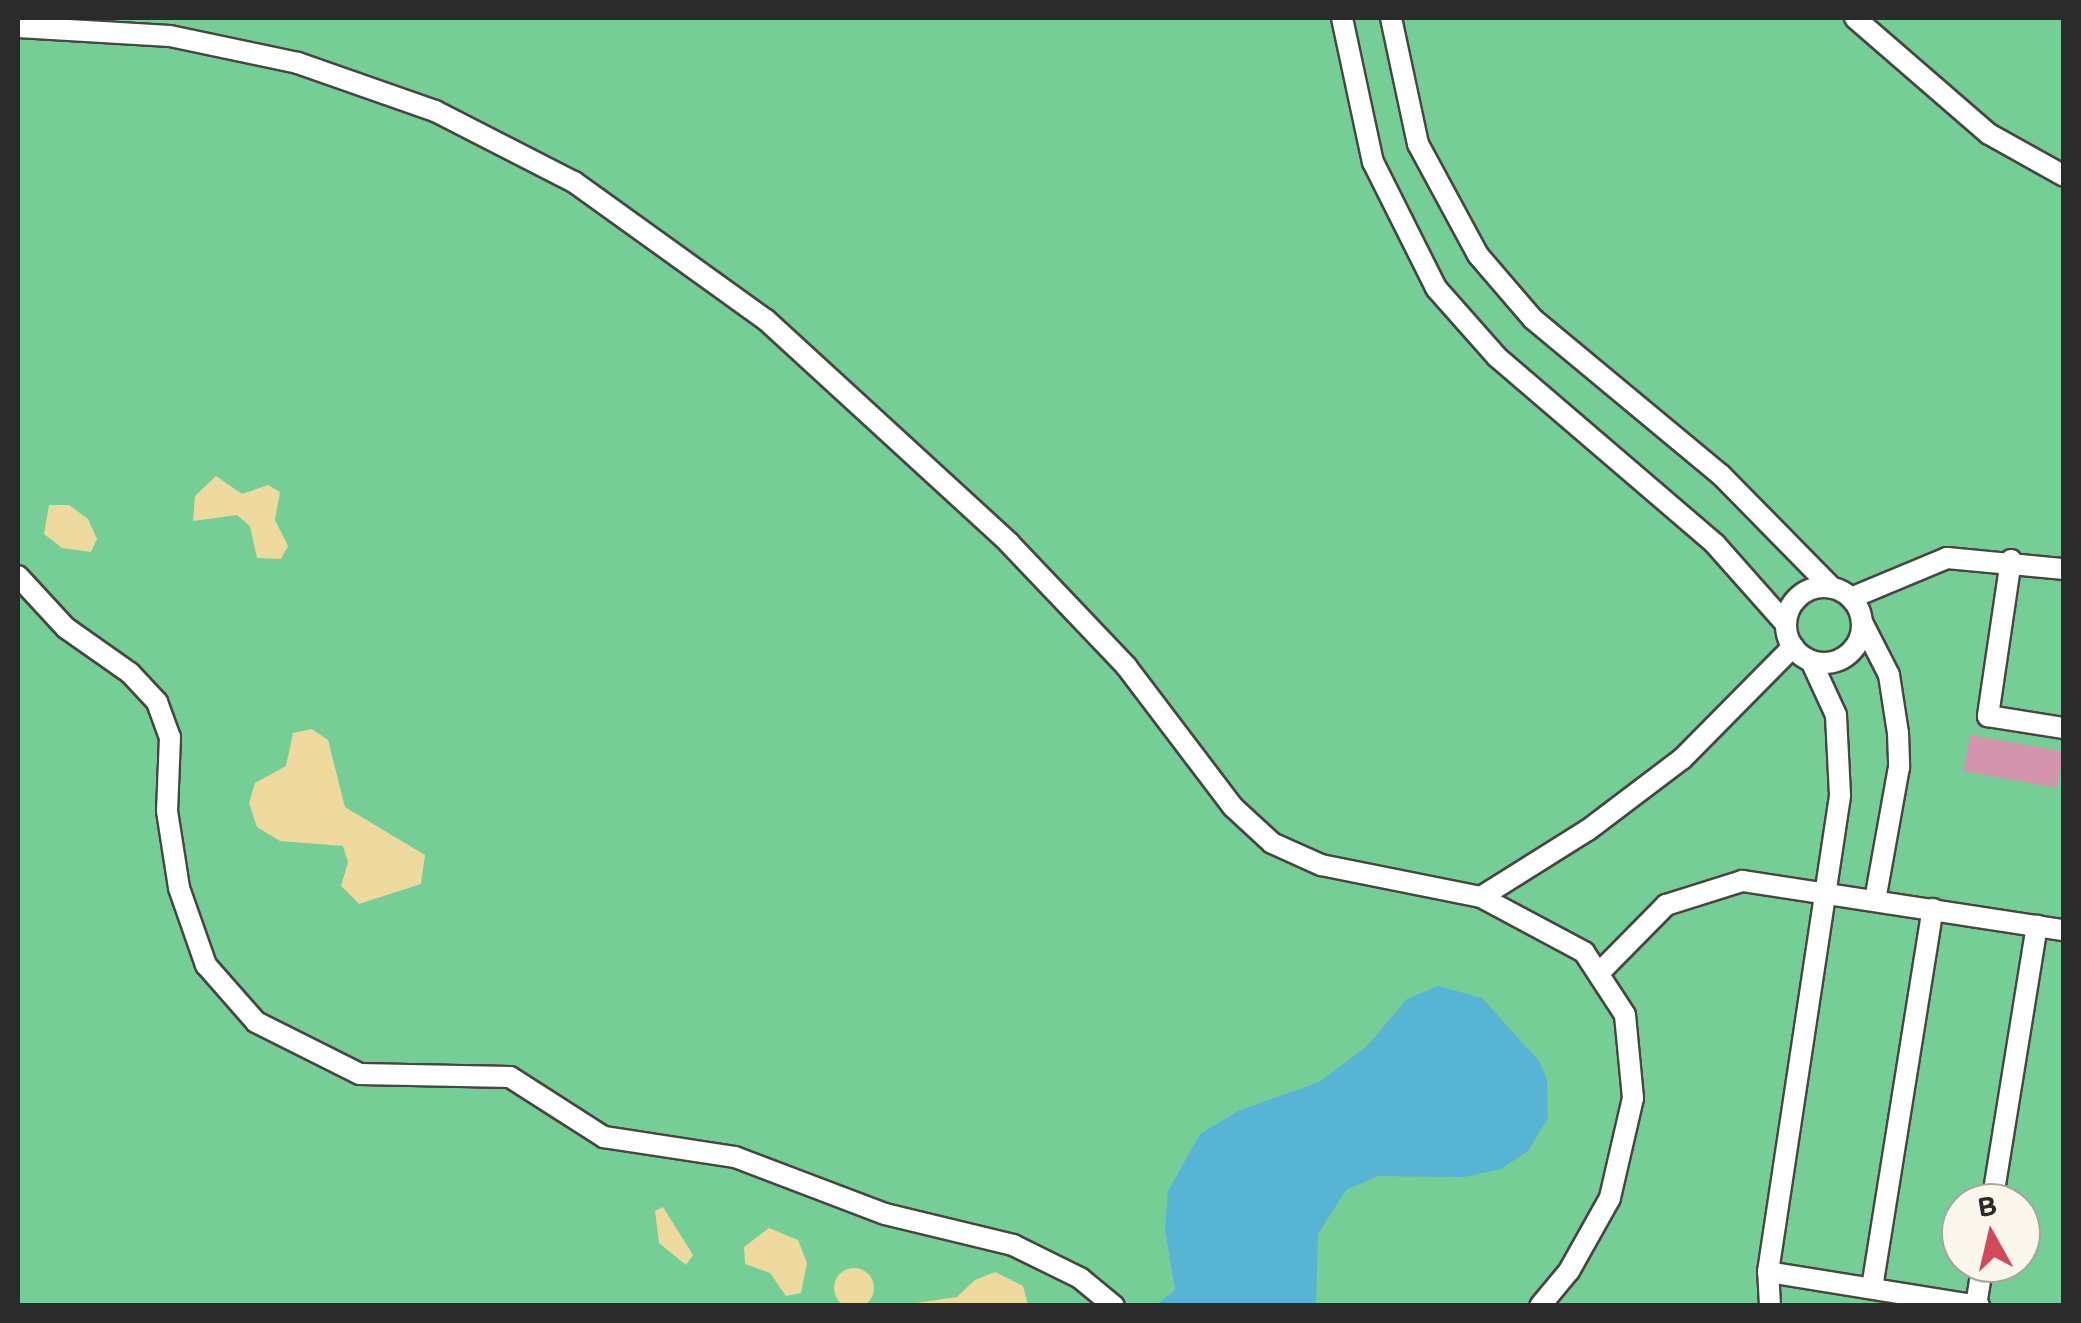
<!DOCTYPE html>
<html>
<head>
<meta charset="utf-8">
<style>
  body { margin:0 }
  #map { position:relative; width:2081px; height:1323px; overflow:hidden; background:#f3dfc2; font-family:Itim,sans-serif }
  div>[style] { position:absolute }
  .green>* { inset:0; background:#75ce95 }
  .sand>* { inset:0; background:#eeda9e }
  .round { border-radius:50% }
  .water>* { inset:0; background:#57b4d5 }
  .building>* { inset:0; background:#d395ae; transform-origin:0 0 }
  .roads { filter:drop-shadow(2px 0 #494642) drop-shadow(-2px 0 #494642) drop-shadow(0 2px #494642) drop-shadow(0 -2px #494642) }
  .lane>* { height:20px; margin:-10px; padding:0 10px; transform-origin:10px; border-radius:10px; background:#fff }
  .lane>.ring { margin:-10px; padding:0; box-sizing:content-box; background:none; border:20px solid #fff; border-radius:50% }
  span { translate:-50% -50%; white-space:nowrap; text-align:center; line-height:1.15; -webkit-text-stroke:10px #fbf7ec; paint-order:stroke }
  .frame { position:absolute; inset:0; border:20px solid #2b2b2b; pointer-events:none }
  .north { position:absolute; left:1941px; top:1183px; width:100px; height:100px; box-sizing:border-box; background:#fbf7ec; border:2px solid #a8a59f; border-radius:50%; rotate:352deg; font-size:28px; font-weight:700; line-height:40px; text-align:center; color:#2b2b2b }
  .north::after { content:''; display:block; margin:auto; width:35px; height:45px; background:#d1495b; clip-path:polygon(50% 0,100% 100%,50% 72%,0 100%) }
</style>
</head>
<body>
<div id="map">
  <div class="green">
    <i style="clip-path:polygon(evenodd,18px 18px,2063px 18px,2063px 1305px,18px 1305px,18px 18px,1961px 1203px,2021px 1203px,2021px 1263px,1961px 1263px,1961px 1203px)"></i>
  </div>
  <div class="sand">
    <i style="clip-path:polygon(216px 476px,242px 494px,268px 485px,280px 492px,275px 520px,288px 546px,281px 559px,257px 558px,250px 526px,237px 515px,193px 521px,195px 496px)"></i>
    <i style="clip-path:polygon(49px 505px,69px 505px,88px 519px,97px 539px,91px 552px,62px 548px,44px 534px)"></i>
    <i style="clip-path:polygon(312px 729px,328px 740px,345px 807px,425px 855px,421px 884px,359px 904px,341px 886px,348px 862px,343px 846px,280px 841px,257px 827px,249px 803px,255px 783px,286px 766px,293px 733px)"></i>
    <i style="clip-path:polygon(663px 1207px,693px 1255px,686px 1265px,659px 1243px,655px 1211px)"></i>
    <i style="clip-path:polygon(769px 1228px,798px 1240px,807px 1263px,801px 1293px,786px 1296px,770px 1273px,745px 1264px,744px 1247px)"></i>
    <i class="round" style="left:834px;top:1268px;width:40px;height:40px"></i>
    <i style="clip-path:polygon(995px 1272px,1023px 1286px,1028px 1305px,903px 1305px,957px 1297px,975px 1280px)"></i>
  </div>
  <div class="water">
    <i style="clip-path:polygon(1438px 986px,1482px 998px,1539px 1061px,1547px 1079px,1548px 1118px,1528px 1151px,1501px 1169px,1464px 1177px,1378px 1176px,1346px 1190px,1318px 1234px,1316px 1305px,1156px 1305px,1175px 1290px,1165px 1229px,1168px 1191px,1200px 1134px,1238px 1111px,1319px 1082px,1367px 1046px,1407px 999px)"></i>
  </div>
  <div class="building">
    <i style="left:1970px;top:735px;width:95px;height:37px;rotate:10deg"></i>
  </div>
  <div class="roads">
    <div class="lane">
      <i style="left:1342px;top:18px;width:147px;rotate:77.9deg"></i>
      <i style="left:1373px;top:162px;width:141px;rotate:63.4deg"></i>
      <i style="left:1436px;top:288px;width:92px;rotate:48.5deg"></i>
      <i style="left:1497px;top:357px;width:287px;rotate:40.6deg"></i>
      <i style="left:1715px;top:544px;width:107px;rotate:48.4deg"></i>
      <i style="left:1391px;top:18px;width:129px;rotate:77.9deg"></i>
      <i style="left:1418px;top:144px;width:126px;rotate:61.6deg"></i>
      <i style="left:1478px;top:255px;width:84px;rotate:49.3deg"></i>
      <i style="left:1533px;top:319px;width:243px;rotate:39.7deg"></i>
      <i style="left:1720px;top:474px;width:160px;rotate:45.5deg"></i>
      <i style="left:1855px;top:18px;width:177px;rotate:40.9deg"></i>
      <i style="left:1989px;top:134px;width:86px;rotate:29.2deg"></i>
      <i style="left:18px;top:27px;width:152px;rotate:3.4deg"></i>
      <i style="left:170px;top:36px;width:131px;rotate:11.9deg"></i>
      <i style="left:298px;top:63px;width:145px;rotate:19.3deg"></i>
      <i style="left:435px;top:111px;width:156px;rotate:27.1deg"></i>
      <i style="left:574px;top:182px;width:236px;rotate:35.7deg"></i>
      <i style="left:766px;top:320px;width:330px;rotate:42.5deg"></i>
      <i style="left:1009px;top:543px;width:170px;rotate:46.4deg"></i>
      <i style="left:1126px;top:666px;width:177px;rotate:52.8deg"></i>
      <i style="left:1233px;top:807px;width:53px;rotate:42.7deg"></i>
      <i style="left:1272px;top:843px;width:54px;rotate:24.2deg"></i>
      <i style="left:1321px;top:865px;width:163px;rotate:11.3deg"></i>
      <i style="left:1481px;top:897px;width:117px;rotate:28.1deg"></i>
      <i style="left:1584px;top:952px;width:75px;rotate:56.9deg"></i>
      <i style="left:1625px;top:1015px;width:83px;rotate:84.5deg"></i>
      <i style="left:1633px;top:1098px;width:103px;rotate:103deg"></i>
      <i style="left:1610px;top:1198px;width:84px;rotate:119.3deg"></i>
      <i style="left:1569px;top:1271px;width:45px;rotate:129.6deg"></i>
      <i style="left:2011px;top:560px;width:158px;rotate:98.4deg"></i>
      <i style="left:1988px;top:716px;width:77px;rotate:9deg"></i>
      <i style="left:18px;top:576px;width:71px;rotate:47.3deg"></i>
      <i style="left:66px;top:628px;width:78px;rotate:35.1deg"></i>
      <i style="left:130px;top:673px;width:40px;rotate:47deg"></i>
      <i style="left:157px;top:702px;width:37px;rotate:70deg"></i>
      <i style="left:170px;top:737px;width:74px;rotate:92.3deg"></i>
      <i style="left:167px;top:811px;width:78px;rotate:81.1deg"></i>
      <i style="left:179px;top:888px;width:82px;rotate:70.7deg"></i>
      <i style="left:206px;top:965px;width:76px;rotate:48.7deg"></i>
      <i style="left:256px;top:1022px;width:116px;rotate:26.6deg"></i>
      <i style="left:360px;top:1074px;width:150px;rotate:1.1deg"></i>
      <i style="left:510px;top:1077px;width:112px;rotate:32.6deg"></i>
      <i style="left:604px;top:1137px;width:133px;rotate:8.7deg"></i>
      <i style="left:735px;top:1157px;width:160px;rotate:20.8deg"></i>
      <i style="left:885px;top:1214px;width:132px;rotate:13.6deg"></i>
      <i style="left:1013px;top:1245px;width:75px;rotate:26.2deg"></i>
      <i style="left:1080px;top:1278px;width:44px;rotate:39.5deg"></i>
      <i class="ring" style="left:1786px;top:587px;width:56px;height:56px"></i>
      <i style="left:1851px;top:598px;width:104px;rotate:-22.6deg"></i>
      <i style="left:1947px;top:558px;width:118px;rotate:5.4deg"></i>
      <i style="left:1862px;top:622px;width:59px;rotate:63deg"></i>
      <i style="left:1889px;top:675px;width:59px;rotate:81.2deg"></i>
      <i style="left:1898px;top:733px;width:34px;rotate:88deg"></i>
      <i style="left:1899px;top:767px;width:135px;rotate:100.2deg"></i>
      <i style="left:1481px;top:897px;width:126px;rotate:-32.1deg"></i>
      <i style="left:1588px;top:830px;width:118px;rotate:-37.1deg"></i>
      <i style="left:1682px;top:759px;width:158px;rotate:-45.3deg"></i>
      <i style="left:1601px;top:971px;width:93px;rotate:-45.4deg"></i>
      <i style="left:1666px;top:905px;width:80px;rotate:-17.5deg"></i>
      <i style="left:1742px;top:881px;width:326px;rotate:8.7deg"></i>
      <i style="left:1992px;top:1203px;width:281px;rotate:-80.8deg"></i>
      <i style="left:1768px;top:1272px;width:214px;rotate:9.2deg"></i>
      <i style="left:1872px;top:1288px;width:384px;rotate:-80.9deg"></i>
      <i style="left:1976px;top:1305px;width:43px;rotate:-80.5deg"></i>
      <i style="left:1770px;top:1306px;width:34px;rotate:-93deg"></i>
      <i style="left:1768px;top:1272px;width:482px;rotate:-81.4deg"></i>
      <i style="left:1840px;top:795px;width:80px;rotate:-92.9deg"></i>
      <i style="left:1836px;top:715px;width:60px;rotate:-114.8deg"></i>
    </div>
  </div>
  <div class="frame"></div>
  <div class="north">B</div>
</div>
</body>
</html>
